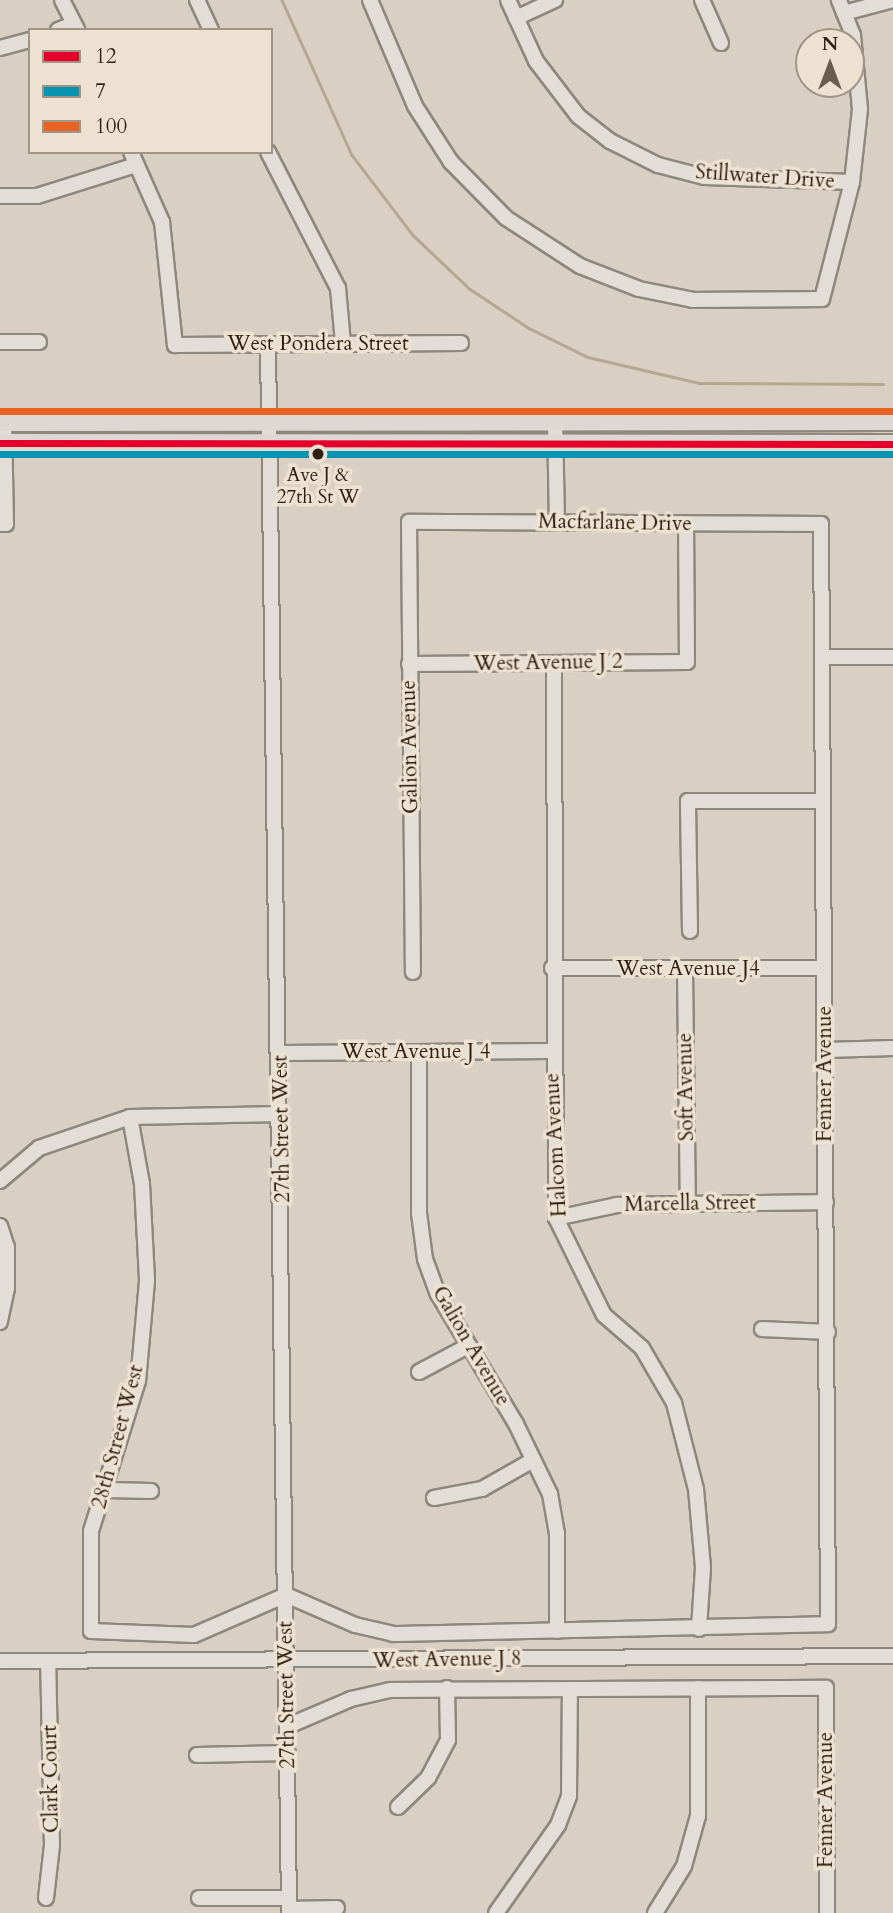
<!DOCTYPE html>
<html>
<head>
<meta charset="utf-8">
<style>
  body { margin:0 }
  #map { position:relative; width:893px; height:1913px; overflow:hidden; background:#d9d0c3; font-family:Cardo,serif }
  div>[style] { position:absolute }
  .stream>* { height:2.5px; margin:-1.25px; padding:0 1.25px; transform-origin:1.25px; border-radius:1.25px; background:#b5a794 }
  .roads { filter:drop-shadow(2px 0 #8e877e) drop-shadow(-2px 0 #8e877e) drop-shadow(0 2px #8e877e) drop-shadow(0 -2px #8e877e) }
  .minor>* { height:14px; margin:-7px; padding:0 7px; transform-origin:7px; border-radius:7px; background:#e2ded7 }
  .major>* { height:18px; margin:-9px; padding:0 9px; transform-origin:9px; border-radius:9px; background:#ddd8d1 }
  .bus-1>* { height:7px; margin:-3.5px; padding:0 3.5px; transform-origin:3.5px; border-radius:3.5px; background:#e4002b }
  .bus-2>* { height:7px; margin:-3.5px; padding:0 3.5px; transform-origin:3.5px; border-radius:3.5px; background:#0794b2 }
  .bus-3>* { height:7px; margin:-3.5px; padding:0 3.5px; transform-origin:3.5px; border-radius:3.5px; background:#e86221 }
  .dots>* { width:19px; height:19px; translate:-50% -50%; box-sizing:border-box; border:4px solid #ede2d2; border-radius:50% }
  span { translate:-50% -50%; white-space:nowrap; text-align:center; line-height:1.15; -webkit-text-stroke:7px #ede2d2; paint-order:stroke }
  .bus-label { font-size:19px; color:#2e1f11 }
  .street-label { font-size:21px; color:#2e1f11 }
  .legend { position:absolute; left:28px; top:28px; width:245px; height:126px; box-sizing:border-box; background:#ede2d2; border:2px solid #a19485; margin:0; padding:9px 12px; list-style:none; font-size:21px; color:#2e1f11 }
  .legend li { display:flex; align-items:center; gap:14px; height:35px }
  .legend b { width:35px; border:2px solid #a19485 }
  .north { position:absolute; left:795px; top:28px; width:70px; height:70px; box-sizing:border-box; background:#ede2d2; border:2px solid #a19485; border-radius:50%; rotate:0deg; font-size:19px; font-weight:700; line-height:28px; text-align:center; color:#2e1f11 }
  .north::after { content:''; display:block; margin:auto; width:24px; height:32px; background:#6a5d4f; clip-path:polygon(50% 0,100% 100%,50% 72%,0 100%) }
</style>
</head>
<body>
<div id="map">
  <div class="stream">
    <i style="left:282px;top:0;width:170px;rotate:65.7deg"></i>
    <i style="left:352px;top:155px;width:101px;rotate:52.7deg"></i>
    <i style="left:413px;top:235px;width:79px;rotate:43.5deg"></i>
    <i style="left:470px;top:289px;width:71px;rotate:33.5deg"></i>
    <i style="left:529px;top:328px;width:66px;rotate:26.2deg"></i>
    <i style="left:588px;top:357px;width:115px;rotate:13.1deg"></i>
    <i style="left:700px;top:383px;width:183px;rotate:0.3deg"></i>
  </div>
  <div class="roads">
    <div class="minor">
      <i style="left:62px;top:0;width:34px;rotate:63deg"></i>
      <i style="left:197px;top:0;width:33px;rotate:65deg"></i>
      <i style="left:370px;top:0;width:115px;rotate:67deg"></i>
      <i style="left:415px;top:106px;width:67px;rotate:57.3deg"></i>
      <i style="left:451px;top:162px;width:78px;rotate:45.5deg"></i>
      <i style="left:506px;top:218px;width:88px;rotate:33deg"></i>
      <i style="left:580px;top:266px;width:63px;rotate:21.3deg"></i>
      <i style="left:639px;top:289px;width:55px;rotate:11.5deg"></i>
      <i style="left:693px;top:300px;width:129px;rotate:-0.4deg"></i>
      <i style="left:822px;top:299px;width:121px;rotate:-75.6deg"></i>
      <i style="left:852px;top:182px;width:73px;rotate:-83.7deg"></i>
      <i style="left:860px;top:109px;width:74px;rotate:-95.4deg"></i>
      <i style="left:853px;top:35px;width:38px;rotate:-112deg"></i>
      <i style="left:508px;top:0;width:67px;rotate:65.3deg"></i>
      <i style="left:536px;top:61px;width:69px;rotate:52.6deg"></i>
      <i style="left:578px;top:116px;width:41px;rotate:38deg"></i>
      <i style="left:610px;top:141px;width:54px;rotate:26.6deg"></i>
      <i style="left:658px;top:165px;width:48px;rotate:14.6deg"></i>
      <i style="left:704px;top:177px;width:148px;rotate:1.9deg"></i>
      <i style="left:702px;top:0;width:47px;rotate:66.2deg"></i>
      <i style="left:844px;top:13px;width:51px;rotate:-14.9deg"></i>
      <i style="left:516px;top:18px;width:43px;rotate:-24.8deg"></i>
      <i style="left:58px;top:30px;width:17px;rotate:-21deg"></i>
      <i style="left:0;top:48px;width:31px;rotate:-15deg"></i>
      <i style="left:131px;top:152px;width:77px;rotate:66.1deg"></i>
      <i style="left:162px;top:222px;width:124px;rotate:84deg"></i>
      <i style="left:175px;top:345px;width:286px;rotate:-0.4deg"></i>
      <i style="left:268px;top:152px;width:153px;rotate:62.8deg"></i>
      <i style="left:338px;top:288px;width:55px;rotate:84.8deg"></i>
      <i style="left:0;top:196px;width:37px"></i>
      <i style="left:37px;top:196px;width:104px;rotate:-17.4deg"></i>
      <i style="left:0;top:342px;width:39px"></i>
      <i style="left:268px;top:344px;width:1569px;rotate:89.23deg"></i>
      <i style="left:555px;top:420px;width:101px;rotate:88.9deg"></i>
      <i style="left:0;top:524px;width:6px"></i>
      <i style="left:6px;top:524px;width:102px;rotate:-91.1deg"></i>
      <i style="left:823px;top:657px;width:70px"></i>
      <i style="left:409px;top:664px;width:278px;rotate:-0.4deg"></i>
      <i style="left:687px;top:662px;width:138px;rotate:-90.4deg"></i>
      <i style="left:554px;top:664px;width:554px;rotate:89.79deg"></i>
      <i style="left:556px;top:1218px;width:108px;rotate:63.7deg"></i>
      <i style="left:604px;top:1315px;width:50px;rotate:41deg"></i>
      <i style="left:642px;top:1348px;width:64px;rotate:59.8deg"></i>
      <i style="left:674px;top:1403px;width:89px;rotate:75.7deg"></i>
      <i style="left:696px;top:1489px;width:79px;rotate:84.9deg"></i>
      <i style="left:703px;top:1568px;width:61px;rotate:93.8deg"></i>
      <i style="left:690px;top:931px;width:130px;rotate:-90.9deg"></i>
      <i style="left:688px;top:801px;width:133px"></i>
      <i style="left:552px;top:968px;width:272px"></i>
      <i style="left:685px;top:970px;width:233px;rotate:89.3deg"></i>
      <i style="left:826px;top:1050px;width:67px;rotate:-1.7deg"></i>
      <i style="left:281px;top:1053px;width:270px;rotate:-0.4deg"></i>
      <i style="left:419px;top:1053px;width:160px;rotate:90deg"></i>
      <i style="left:419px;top:1213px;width:46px;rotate:82.6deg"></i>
      <i style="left:425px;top:1259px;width:37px;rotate:70deg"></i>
      <i style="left:438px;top:1294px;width:152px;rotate:59deg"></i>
      <i style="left:516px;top:1424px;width:78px;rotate:64.1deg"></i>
      <i style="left:550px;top:1494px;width:40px;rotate:80deg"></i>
      <i style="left:557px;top:1533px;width:98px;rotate:90deg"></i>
      <i style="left:130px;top:1117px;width:68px;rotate:79.8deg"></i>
      <i style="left:142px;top:1184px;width:97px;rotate:87deg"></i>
      <i style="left:147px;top:1281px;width:100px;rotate:95.1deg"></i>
      <i style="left:138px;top:1381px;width:157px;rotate:107.4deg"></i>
      <i style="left:91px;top:1531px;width:100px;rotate:90deg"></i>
      <i style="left:91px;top:1631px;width:103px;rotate:2.2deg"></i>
      <i style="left:194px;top:1635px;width:100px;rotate:-23.5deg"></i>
      <i style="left:286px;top:1595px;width:75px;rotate:23.5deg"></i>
      <i style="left:355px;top:1625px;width:39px;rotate:13deg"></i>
      <i style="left:393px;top:1634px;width:435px;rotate:-1.3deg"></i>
      <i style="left:828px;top:1624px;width:1100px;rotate:-90.36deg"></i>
      <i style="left:821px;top:524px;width:412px;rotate:-179.7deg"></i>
      <i style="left:409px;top:522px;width:450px;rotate:89.5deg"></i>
      <i style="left:0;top:1181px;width:51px;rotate:-40.2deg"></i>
      <i style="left:39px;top:1148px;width:96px;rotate:-18.8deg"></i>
      <i style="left:130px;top:1117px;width:151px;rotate:-1.1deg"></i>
      <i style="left:556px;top:1218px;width:62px;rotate:-12deg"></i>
      <i style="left:617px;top:1205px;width:209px;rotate:-0.8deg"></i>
      <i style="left:0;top:1226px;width:22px;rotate:72deg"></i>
      <i style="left:7px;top:1247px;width:41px;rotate:90deg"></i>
      <i style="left:7px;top:1288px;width:35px;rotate:102deg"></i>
      <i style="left:762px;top:1329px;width:66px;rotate:2.6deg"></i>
      <i style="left:419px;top:1372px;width:55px;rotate:-28deg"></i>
      <i style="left:107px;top:1490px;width:44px;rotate:1.3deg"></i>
      <i style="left:434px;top:1498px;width:49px;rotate:-10.6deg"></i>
      <i style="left:482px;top:1489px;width:59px;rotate:-29.6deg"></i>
      <i style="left:0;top:1661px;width:893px;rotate:-0.32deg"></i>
      <i style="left:288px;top:1726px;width:69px;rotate:-23.2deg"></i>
      <i style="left:351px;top:1699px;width:40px;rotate:-13deg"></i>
      <i style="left:390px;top:1690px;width:436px;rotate:-0.3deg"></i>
      <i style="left:826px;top:1688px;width:225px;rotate:89.7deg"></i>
      <i style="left:197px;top:1755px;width:91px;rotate:-1.3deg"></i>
      <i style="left:398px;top:1807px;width:42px;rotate:-44deg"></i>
      <i style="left:428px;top:1778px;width:43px;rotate:-62.2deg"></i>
      <i style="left:448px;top:1740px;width:52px;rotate:-91.1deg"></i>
      <i style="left:46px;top:1898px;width:53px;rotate:-83.5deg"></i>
      <i style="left:52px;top:1845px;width:184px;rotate:-91.2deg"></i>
      <i style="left:199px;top:1898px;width:90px"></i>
      <i style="left:289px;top:1909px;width:48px;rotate:-1.2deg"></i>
      <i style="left:496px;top:1913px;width:108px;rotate:-54.8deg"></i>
      <i style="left:558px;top:1825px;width:31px;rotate:-69deg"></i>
      <i style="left:569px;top:1796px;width:107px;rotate:-89.5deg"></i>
      <i style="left:655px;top:1913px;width:55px;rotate:-58.3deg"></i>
      <i style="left:684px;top:1866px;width:52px;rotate:-74.4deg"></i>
      <i style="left:698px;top:1816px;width:128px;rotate:-90deg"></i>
    </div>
    <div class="major">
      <i style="left:0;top:422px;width:893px;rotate:-0.06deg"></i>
      <i style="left:0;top:443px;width:893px;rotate:0.06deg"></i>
    </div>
  </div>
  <div class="bus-1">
    <i style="left:0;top:443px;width:893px;rotate:0.06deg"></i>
  </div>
  <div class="bus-2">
    <i style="left:0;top:454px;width:893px"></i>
  </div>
  <div class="bus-3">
    <i style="left:0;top:411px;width:893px"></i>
  </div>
  <div class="dots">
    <i style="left:318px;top:454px;background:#2e1f11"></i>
  </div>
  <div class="bus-label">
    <span style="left:318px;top:487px">Ave J &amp;<br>27th St W</span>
  </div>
  <div class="street-label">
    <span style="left:765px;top:177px;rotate:4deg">Stillwater Drive</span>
    <span style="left:318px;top:344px">West Pondera Street</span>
    <span style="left:615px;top:523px;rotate:1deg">Macfarlane Drive</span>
    <span style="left:548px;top:663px;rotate:-1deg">West Avenue J 2</span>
    <span style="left:410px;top:747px;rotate:-91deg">Galion Avenue</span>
    <span style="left:688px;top:969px">West Avenue J4</span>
    <span style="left:416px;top:1052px">West Avenue J 4</span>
    <span style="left:825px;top:1074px;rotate:-90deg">Fenner Avenue</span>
    <span style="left:686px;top:1087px;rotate:-91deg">Soft Avenue</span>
    <span style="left:282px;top:1129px;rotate:-91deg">27th Street West</span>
    <span style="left:556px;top:1145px;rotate:-93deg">Halcom Avenue</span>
    <span style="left:690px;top:1204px;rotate:-1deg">Marcella Street</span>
    <span style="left:471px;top:1346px;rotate:60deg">Galion Avenue</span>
    <span style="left:118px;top:1437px;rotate:-75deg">28th Street West</span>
    <span style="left:447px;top:1660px;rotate:-1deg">West Avenue J 8</span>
    <span style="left:287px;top:1695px;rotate:-91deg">27th Street West</span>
    <span style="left:51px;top:1779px;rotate:-91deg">Clark Court</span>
    <span style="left:826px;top:1800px;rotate:-90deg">Fenner Avenue</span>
  </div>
  <ul class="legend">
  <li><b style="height:9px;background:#e4002b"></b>12</li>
  <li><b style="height:9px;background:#0794b2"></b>7</li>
  <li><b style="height:9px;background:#e86221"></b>100</li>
  </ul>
  <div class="north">N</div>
</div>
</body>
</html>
